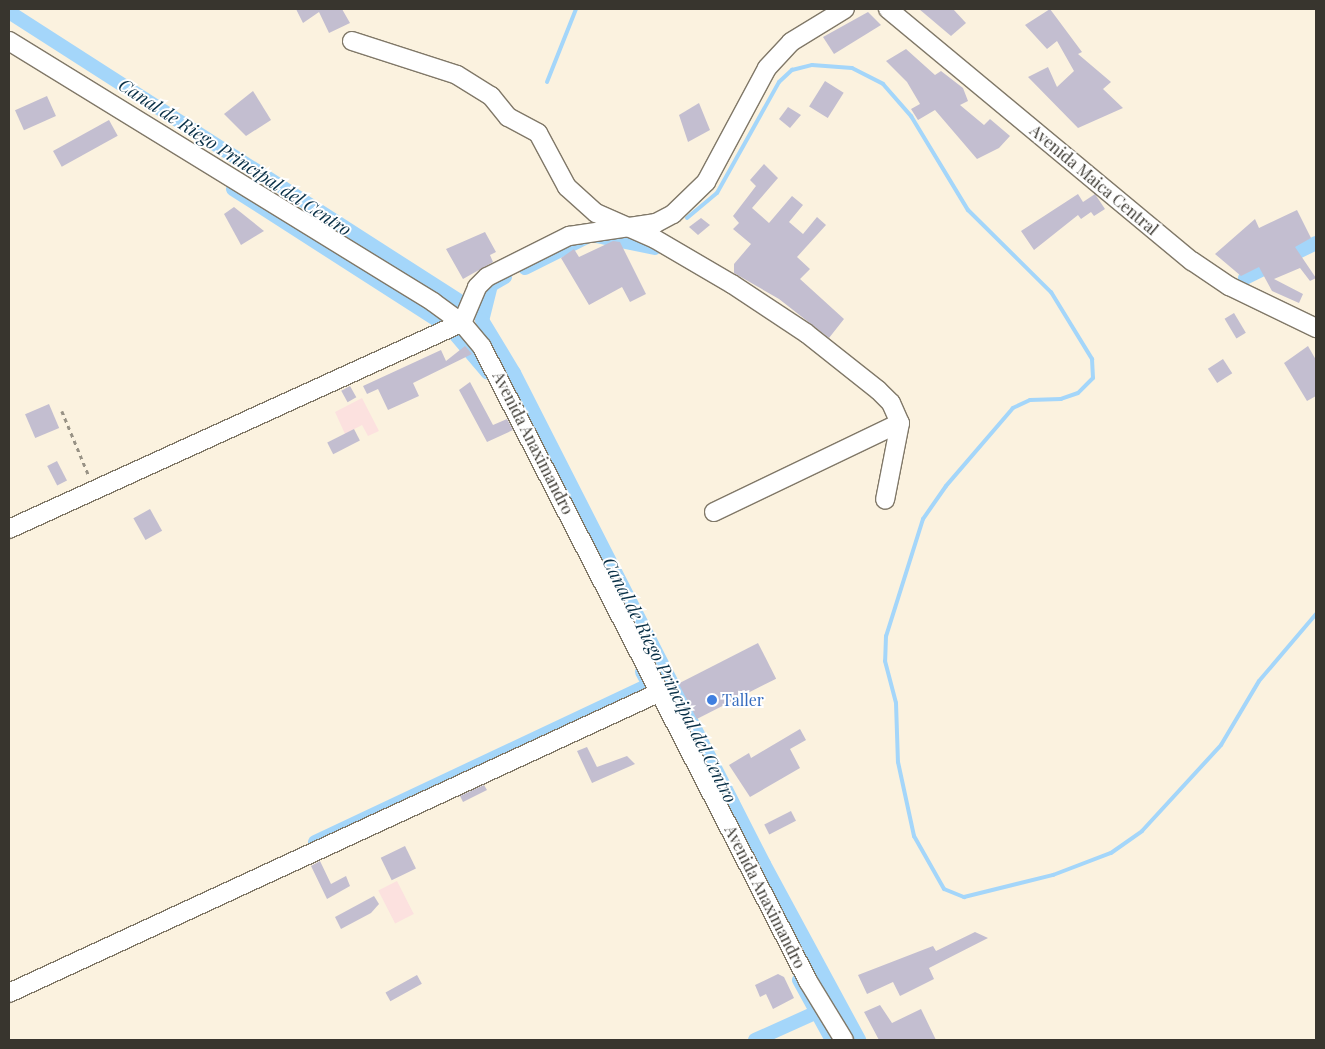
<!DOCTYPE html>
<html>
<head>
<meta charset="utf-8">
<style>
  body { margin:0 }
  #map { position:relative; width:1325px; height:1049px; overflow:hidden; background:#fbf2df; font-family:"Playfair Display",serif }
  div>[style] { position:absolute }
  .industrial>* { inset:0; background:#fce1df; transform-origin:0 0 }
  .stream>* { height:4px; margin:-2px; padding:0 2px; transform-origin:2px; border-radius:2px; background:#a4d6fa }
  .canal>* { height:14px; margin:-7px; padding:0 7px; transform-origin:7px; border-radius:7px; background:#a4d6fa }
  .building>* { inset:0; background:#c3bed0; transform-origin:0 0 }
  .path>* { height:2.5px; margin-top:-1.25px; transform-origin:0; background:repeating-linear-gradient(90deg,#989285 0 4px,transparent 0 8px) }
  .roads { filter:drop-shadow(1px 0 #807868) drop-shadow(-1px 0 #807868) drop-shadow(0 1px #807868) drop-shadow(0 -1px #807868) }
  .minor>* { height:18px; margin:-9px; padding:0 9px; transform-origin:9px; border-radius:9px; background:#fff }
  .dots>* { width:14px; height:14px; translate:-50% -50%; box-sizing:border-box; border:2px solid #fff; border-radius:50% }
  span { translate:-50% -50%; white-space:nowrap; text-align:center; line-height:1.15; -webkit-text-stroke:4px #fff; paint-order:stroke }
  .street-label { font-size:16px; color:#38352e }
  .shop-label { font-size:16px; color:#366cbe }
  .left { translate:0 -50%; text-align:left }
  .water-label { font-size:18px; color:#093047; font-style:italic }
  .frame { position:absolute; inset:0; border:10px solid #38352e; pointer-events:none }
</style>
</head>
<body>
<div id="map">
  <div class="industrial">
    <i style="clip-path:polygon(362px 398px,379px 431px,368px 436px,362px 425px,345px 434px,335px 412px)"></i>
    <i style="left:397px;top:881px;width:37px;height:21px;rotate:63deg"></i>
  </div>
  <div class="stream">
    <i style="left:547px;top:82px;width:79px;rotate:-68.3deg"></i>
    <i style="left:687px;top:218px;width:39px;rotate:-40deg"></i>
    <i style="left:717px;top:193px;width:127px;rotate:-60.8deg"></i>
    <i style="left:779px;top:82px;width:18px;rotate:-43deg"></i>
    <i style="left:792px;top:70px;width:21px;rotate:-14deg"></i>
    <i style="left:812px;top:65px;width:40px;rotate:4.3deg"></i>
    <i style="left:852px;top:68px;width:35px;rotate:27deg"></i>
    <i style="left:883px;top:84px;width:43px;rotate:48.8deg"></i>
    <i style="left:911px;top:116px;width:110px;rotate:58.8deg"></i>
    <i style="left:968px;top:210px;width:117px;rotate:44.7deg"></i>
    <i style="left:1051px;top:292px;width:79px;rotate:58.5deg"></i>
    <i style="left:1092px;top:359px;width:19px;rotate:87deg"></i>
    <i style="left:1093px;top:378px;width:21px;rotate:135deg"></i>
    <i style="left:1078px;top:393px;width:18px;rotate:161deg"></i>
    <i style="left:1061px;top:399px;width:31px;rotate:178deg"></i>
    <i style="left:1030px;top:400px;width:19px;rotate:155deg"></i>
    <i style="left:1013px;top:408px;width:103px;rotate:130.7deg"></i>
    <i style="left:946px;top:486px;width:40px;rotate:124.9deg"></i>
    <i style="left:923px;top:519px;width:123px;rotate:107.5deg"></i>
    <i style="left:886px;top:636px;width:25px;rotate:92deg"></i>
    <i style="left:885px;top:661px;width:43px;rotate:75.3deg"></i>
    <i style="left:896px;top:703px;width:59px;rotate:88.1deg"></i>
    <i style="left:898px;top:762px;width:76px;rotate:77.8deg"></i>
    <i style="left:914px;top:836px;width:61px;rotate:60.5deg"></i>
    <i style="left:944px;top:889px;width:22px;rotate:22deg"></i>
    <i style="left:964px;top:897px;width:92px;rotate:-13.9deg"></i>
    <i style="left:1053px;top:875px;width:62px;rotate:-20.8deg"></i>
    <i style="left:1111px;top:853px;width:38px;rotate:-35deg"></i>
    <i style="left:1142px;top:831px;width:117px;rotate:-47.4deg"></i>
    <i style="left:1221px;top:745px;width:74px;rotate:-59.3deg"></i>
    <i style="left:1259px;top:681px;width:88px;rotate:-49.6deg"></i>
  </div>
  <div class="canal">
    <i style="left:9px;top:12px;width:537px;rotate:32.68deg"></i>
    <i style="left:233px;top:189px;width:245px;rotate:32.7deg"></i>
    <i style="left:525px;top:268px;width:74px;rotate:-26.6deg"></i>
    <i style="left:591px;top:235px;width:65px;rotate:11.5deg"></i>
    <i style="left:505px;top:277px;width:16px;rotate:150deg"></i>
    <i style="left:491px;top:285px;width:36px;rotate:104deg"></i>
    <i style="left:482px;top:320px;width:62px;rotate:58.9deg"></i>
    <i style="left:514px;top:373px;width:551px;rotate:63.02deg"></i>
    <i style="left:764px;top:864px;width:200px;rotate:61.6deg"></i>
    <i style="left:1245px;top:278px;width:79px;rotate:-26.2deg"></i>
    <i style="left:454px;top:333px;width:52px;rotate:49.6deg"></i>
    <i style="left:315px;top:842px;width:369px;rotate:-25.2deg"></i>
    <i style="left:649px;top:685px;width:15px;rotate:-118deg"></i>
    <i style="left:799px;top:980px;width:68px;rotate:61.2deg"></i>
    <i style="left:755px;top:1040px;width:66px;rotate:-24.2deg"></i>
  </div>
  <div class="building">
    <i style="clip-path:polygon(296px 9px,342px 9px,350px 23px,329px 33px,319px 12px,303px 23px)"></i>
    <i style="clip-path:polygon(919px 9px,953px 9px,966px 23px,951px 36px)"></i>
    <i style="clip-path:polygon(1050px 9px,1082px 52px,1078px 54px,1111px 82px,1103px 89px,1123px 108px,1078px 128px,1028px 77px,1048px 67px,1057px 87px,1074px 71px,1057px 41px,1047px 49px,1025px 25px)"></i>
    <i style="clip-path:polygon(868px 12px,881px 25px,834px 54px,823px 37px)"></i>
    <i style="clip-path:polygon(906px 49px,935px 75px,941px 71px,963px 88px,968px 101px,960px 105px,984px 125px,990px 119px,1010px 136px,999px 148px,977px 159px,935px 110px,918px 120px,911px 109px,920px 104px,907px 82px,886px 61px)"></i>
    <i style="left:825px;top:81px;width:22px;height:30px;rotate:32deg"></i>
    <i style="clip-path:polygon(253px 91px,271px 120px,246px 136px,224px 114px)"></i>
    <i style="left:47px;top:96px;width:22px;height:35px;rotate:66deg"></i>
    <i style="clip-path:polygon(699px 103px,710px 130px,688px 142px,679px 115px)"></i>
    <i style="clip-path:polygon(788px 107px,801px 115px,790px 128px,779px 119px)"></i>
    <i style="left:109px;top:120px;width:18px;height:64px;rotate:61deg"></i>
    <i style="clip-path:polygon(764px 164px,778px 178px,752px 208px,769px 223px,792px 196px,803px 205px,789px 222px,803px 234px,817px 217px,826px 225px,797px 257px,810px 269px,800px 279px,844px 319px,829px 338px,779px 299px,734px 273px,734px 264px,751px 244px,733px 229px,739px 223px,733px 216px,756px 186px,750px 180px)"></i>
    <i style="clip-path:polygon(1078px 194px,1083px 202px,1095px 194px,1105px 209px,1094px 216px,1091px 212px,1081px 219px,1078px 215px,1034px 250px,1021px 231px)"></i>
    <i style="clip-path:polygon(234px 207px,264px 231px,241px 245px,224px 214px)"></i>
    <i style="clip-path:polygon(1297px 210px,1311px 238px,1295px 247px,1316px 278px,1310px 281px,1300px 268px,1274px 279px,1303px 294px,1299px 303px,1272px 291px,1259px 267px,1241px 276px,1215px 254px,1255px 219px,1259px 228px)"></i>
    <i style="clip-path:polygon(701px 218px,710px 225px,698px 235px,689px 227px)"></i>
    <i style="clip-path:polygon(485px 232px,496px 252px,490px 255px,493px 262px,463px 279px,446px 249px)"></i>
    <i style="clip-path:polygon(613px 241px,620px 242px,646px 294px,630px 302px,622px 287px,589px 305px,561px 258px,574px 249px,579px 257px)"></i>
    <i style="left:1234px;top:313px;width:23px;height:11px;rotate:59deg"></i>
    <i style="clip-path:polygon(465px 346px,472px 354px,413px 383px,419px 396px,388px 410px,378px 389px,367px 394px,363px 386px,441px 350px,446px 361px)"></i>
    <i style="clip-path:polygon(1308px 346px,1316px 360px,1316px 396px,1307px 401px,1284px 363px)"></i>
    <i style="left:1223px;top:359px;width:17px;height:18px;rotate:57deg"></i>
    <i style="clip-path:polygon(470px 382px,493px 425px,507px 419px,513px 430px,487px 442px,459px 390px)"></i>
    <i style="left:350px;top:386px;width:13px;height:10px;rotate:61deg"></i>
    <i style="left:49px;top:404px;width:26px;height:26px;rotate:67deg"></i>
    <i style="left:354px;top:429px;width:13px;height:30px;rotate:63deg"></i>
    <i style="left:57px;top:461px;width:22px;height:11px;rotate:63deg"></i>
    <i style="left:150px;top:509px;width:25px;height:19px;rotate:61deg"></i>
    <i style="left:758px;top:643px;width:40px;height:89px;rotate:63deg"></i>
    <i style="clip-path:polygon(800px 729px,806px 740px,790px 749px,800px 768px,750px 797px,729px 765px,749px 753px,751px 758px)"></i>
    <i style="clip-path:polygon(587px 747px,597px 767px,627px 756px,635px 764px,592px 783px,577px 751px)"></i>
    <i style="clip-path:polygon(484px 785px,487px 790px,463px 802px,460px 796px)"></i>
    <i style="left:791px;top:811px;width:11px;height:30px;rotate:63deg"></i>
    <i style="left:405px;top:846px;width:25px;height:27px;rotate:64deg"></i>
    <i style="clip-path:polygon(320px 861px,331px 884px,346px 876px,350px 886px,327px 899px,311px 866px)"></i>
    <i style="clip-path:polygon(374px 896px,379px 904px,371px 913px,341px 929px,335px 917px)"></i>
    <i style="clip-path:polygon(975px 932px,988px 938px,929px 968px,934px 979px,900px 996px,893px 982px,867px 994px,858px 975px,933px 946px,936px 951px)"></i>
    <i style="clip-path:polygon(778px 974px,784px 977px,794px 998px,773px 1009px,766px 994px,760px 997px,755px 985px)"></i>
    <i style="left:417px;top:975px;width:10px;height:36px;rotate:61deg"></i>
    <i style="clip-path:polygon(880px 1005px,892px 1023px,921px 1009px,936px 1040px,879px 1040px,864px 1012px)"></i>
  </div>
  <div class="path">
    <i style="left:62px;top:411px;width:70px;rotate:67.4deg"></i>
  </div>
  <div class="roads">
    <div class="minor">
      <i style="left:888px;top:9px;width:395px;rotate:39.7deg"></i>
      <i style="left:1192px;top:261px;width:45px;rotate:34deg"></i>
      <i style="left:1229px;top:286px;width:97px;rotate:25.8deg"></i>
      <i style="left:9px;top:41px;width:498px;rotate:31.6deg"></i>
      <i style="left:433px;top:302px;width:36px;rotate:36deg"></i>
      <i style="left:462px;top:323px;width:31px;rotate:50deg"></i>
      <i style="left:482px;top:347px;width:713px;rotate:62.79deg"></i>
      <i style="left:808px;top:981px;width:69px;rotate:58.6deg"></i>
      <i style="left:352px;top:41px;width:110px;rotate:17.9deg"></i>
      <i style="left:457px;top:75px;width:40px;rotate:32deg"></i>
      <i style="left:491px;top:96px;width:27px;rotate:51deg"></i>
      <i style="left:508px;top:117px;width:34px;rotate:28deg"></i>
      <i style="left:538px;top:133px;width:61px;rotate:61.8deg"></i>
      <i style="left:567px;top:187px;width:39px;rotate:42deg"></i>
      <i style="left:596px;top:213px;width:64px;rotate:23.8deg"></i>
      <i style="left:655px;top:239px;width:89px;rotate:30.3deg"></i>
      <i style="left:732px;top:284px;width:89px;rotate:33.5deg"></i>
      <i style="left:806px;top:333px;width:92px;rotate:38.4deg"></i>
      <i style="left:878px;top:390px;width:18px;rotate:45deg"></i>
      <i style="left:891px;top:403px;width:22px;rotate:66deg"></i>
      <i style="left:900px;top:423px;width:78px;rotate:101deg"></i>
      <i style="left:714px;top:512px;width:206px;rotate:-25.6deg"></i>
      <i style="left:9px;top:529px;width:498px;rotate:-24.5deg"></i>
      <i style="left:462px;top:323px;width:39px;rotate:-67deg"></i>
      <i style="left:477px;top:287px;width:14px;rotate:-45deg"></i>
      <i style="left:487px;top:277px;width:92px;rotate:-26.6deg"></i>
      <i style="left:569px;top:236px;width:88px;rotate:-8.5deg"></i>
      <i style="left:656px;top:223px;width:19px;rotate:-28deg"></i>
      <i style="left:673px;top:214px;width:46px;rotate:-44.1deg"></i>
      <i style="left:706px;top:182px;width:129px;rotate:-61.8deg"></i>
      <i style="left:767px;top:68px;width:35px;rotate:-47deg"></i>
      <i style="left:791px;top:42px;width:63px;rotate:-31.4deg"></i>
      <i style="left:9px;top:993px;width:717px;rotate:-24.81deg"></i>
    </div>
  </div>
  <div class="dots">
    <i style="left:712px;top:700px;background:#3f7fe0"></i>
  </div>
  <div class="street-label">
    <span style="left:1094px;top:180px;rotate:40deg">Avenida Maica Central</span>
    <span style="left:533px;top:443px;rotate:63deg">Avenida Anaximandro</span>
    <span style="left:765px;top:897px;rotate:63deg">Avenida Anaximandro</span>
  </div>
  <div class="shop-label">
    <span class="left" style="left:722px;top:700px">Taller</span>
  </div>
  <div class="water-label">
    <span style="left:235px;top:157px;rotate:33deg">Canal de Riego Principal del Centro</span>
    <span style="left:670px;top:680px;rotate:63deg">Canal de Riego Principal del Centro</span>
  </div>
  <div class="frame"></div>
</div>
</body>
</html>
